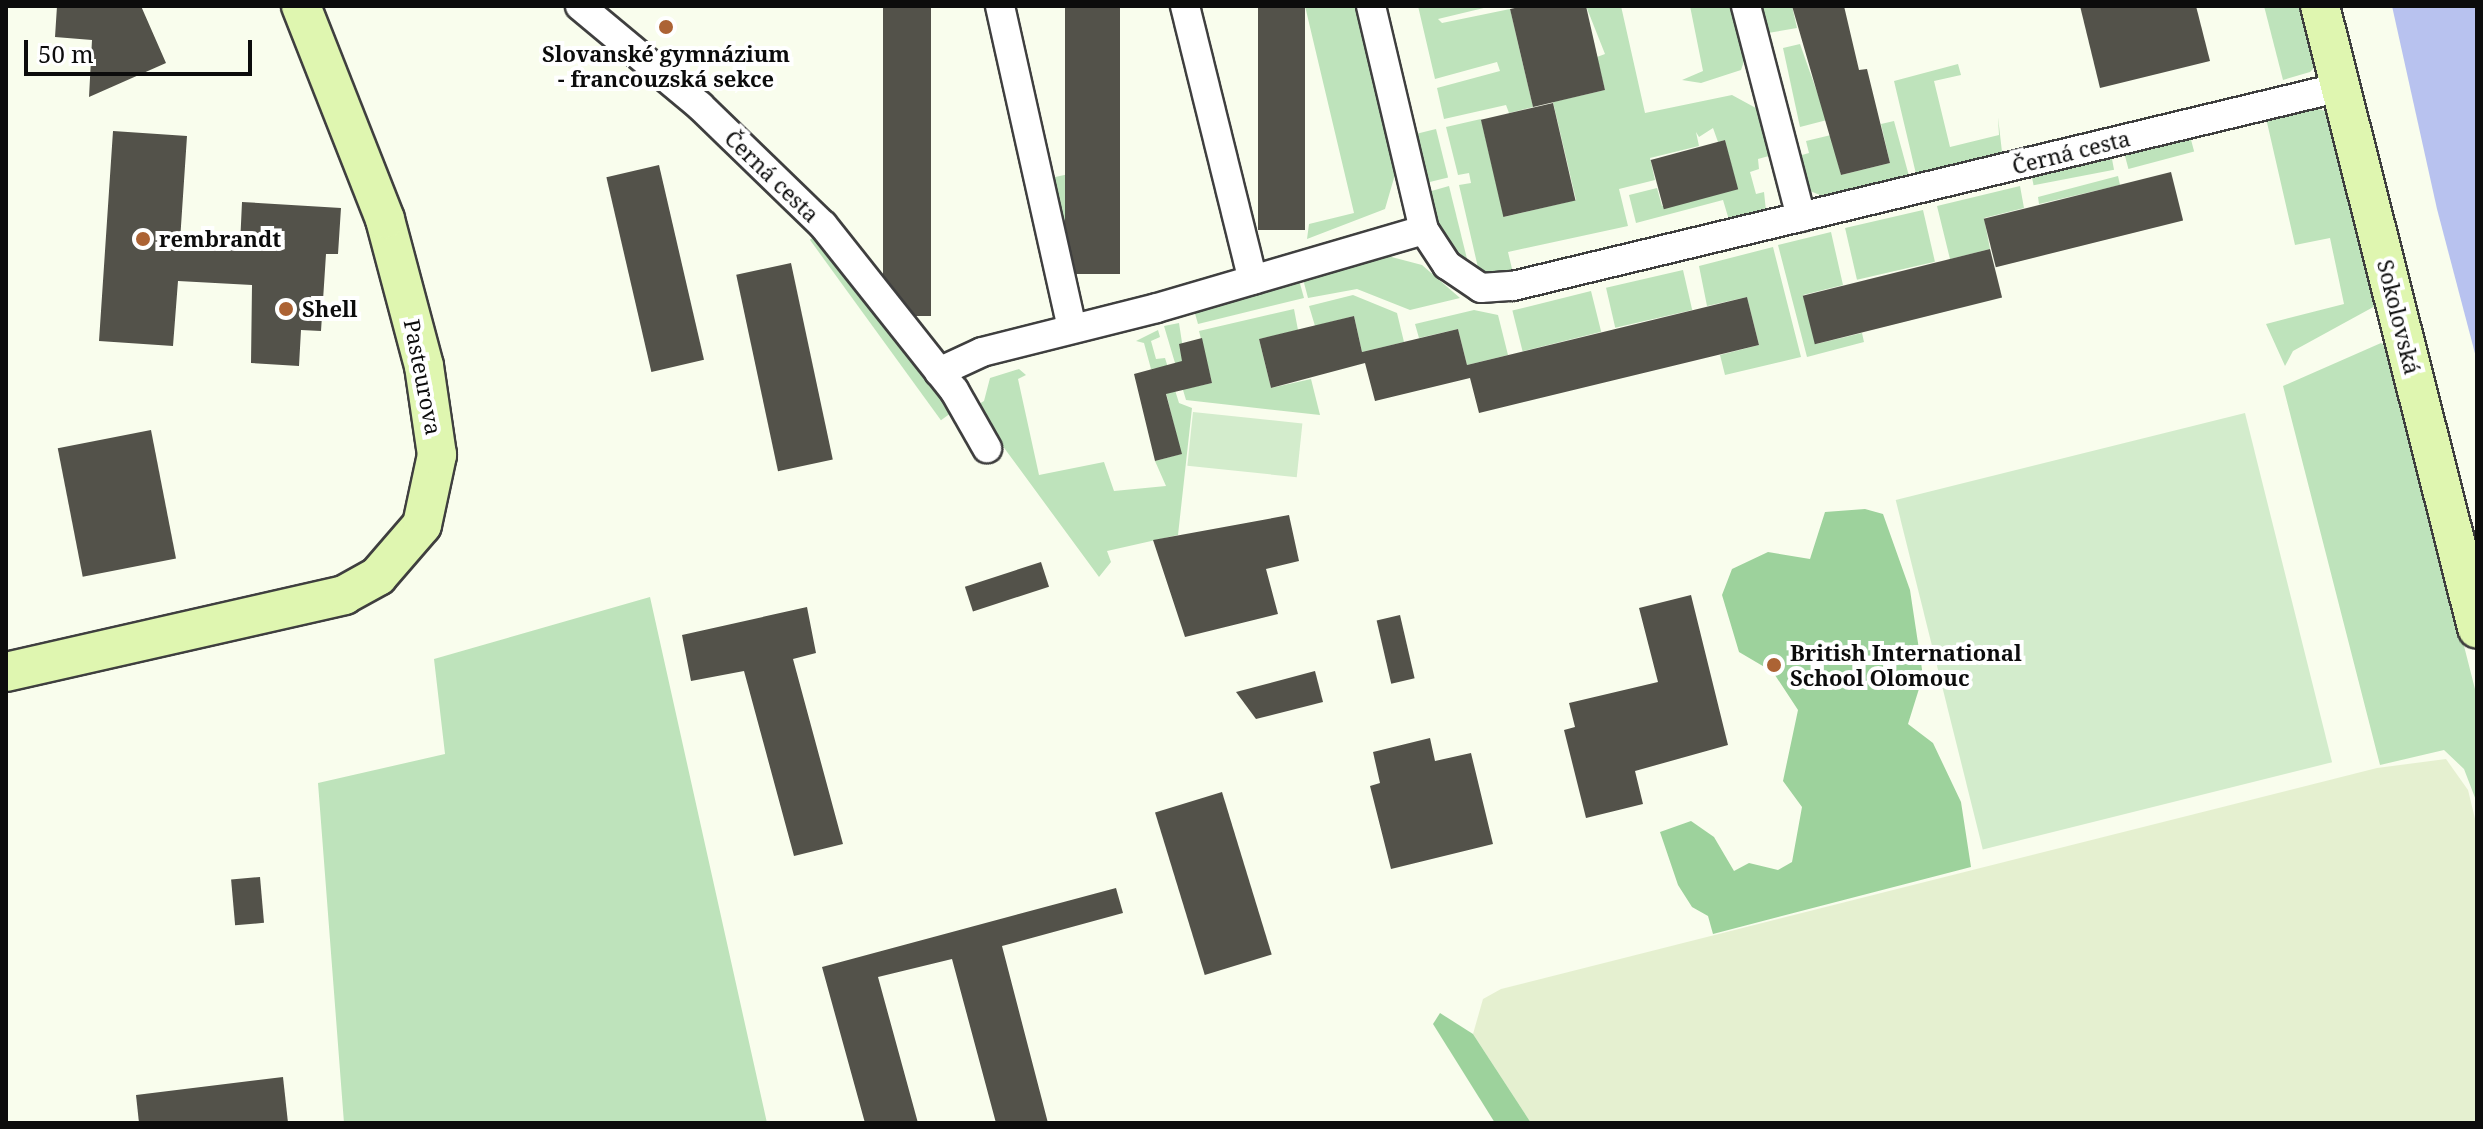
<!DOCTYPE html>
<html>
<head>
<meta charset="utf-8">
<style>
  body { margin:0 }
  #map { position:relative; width:2483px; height:1129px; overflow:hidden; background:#f9fded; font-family:"Noto Serif",serif }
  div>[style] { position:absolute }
  .farmland>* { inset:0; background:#e5f0d0 }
  .green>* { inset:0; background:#bee3bb; transform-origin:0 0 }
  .forest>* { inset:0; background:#9dd29c }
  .pitch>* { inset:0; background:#d3eccc; transform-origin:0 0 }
  .water>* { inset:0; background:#b8c2ef }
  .building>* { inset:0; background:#53524a; transform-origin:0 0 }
  .roads { filter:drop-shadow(2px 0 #3f3f3f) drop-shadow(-2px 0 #3f3f3f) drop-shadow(0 2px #3f3f3f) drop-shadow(0 -2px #3f3f3f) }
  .street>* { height:28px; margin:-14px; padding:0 14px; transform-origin:14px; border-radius:14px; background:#fff }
  .secondary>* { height:38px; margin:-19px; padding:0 19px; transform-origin:19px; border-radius:19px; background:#dff6b0 }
  .dots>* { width:22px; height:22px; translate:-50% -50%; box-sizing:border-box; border:4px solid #fff; border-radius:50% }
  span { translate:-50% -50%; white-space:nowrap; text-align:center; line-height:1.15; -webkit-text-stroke:8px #fff; paint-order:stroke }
  .poi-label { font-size:22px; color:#0c0c0c; font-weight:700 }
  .left { translate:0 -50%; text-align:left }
  .street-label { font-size:22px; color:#0c0c0c }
  .frame { position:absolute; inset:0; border:8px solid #0c0c0c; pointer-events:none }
  .scale { position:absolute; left:24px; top:40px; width:228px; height:36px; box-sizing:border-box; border:4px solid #0c0c0c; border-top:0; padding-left:10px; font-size:24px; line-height:28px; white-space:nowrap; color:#0c0c0c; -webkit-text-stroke:6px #fff; paint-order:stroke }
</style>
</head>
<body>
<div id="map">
  <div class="farmland">
    <i style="clip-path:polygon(2446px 759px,2468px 790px,2477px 827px,2477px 1123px,1531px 1123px,1473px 1034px,1483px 999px,1501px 989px,2377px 768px)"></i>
  </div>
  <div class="green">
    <i style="clip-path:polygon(1305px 6px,1357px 6px,1396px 171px,1385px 209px,1307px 239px,1309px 224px,1354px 213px)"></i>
    <i style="clip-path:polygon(1418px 6px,1492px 6px,1438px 19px,1442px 23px,1510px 9px,1533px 107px,1509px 113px,1506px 105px,1444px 119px,1437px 88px,1500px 71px,1497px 62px,1435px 79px)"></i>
    <i style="clip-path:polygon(1586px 6px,1621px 6px,1645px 113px,1732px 95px,1765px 113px,1776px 154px,1758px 159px,1759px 169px,1750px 172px,1756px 194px,1764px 192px,1766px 211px,1729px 220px,1723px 200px,1636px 223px,1629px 195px,1657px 188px,1662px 206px,1737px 189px,1725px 140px,1718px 142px,1713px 128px,1699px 137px,1696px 132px,1699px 146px,1650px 158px,1655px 180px,1619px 189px,1628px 226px,1508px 252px,1513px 273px,1479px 272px,1459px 185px,1471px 183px,1469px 173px,1458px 175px,1446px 127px,1481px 119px,1504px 217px,1576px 200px,1553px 102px,1605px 90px,1597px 57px,1605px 54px)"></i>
    <i style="clip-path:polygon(1690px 6px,1736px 6px,1746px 55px,1741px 70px,1701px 83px,1682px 80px,1703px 71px)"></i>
    <i style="clip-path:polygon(1762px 6px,1792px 6px,1797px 28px,1768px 33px)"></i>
    <i style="clip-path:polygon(2264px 6px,2305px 6px,2316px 66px,2310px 72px,2283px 80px)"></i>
    <i style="clip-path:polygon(1800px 44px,1827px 120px,1800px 127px,1783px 48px)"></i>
    <i style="clip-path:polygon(1958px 64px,1961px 75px,1934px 81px,1950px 147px,1999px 135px,1998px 117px,2002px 152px,1916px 174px,1894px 81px)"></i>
    <i style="clip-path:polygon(2312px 107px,2328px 112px,2377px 305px,2293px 351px,2285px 366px,2266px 324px,2344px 304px,2330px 238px,2295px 245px,2266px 118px)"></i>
    <i style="clip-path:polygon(1894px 121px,1909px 176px,1825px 197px,1805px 189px,1795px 157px,1809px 153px,1806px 141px,1831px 135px,1841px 175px,1890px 163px,1881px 124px)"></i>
    <i style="left:1436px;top:129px;width:50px;height:22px;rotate:76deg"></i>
    <i style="left:2190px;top:136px;width:16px;height:68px;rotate:75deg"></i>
    <i style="left:2111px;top:154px;width:16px;height:82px;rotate:79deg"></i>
    <i style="left:1104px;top:169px;width:54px;height:22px;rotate:77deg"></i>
    <i style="clip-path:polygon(1069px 174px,1085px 228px,1061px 239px,1046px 179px)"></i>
    <i style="clip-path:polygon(2118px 176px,2120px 185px,2039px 204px,2038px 197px)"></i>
    <i style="clip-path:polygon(1449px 186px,1469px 267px,1437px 228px,1428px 192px)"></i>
    <i style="clip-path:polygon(2020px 186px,2024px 208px,1984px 218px,1990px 249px,1950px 259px,1937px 206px)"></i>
    <i style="left:1923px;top:210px;width:53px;height:80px;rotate:77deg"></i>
    <i style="left:822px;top:231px;width:223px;height:15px;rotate:54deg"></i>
    <i style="clip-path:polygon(1831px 232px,1843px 285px,1803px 295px,1816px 344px,1862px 333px,1864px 342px,1807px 357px,1778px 245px)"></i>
    <i style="clip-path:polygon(1773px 247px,1801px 357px,1725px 375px,1720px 355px,1759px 345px,1747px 297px,1707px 306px,1699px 266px)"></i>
    <i style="clip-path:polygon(1384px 255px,1422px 265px,1460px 298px,1410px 310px,1357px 289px,1308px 298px,1303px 279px)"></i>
    <i style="left:1683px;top:270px;width:41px;height:79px;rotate:77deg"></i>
    <i style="clip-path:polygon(1299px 280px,1304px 298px,1198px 324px,1194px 310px)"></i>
    <i style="left:1591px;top:291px;width:42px;height:81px;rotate:76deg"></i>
    <i style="clip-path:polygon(1353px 295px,1397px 313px,1404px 342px,1362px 352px,1354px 316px,1315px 326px,1309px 306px)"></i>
    <i style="clip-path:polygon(1294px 309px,1298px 330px,1259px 339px,1271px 388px,1311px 379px,1320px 415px,1186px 400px,1164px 326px,1179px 323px,1189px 388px,1212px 383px,1199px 331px)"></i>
    <i style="clip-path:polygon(1474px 310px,1498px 315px,1508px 355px,1467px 365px,1458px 329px,1419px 338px,1415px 324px)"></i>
    <i style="clip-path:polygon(1158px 330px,1160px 337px,1151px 341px,1156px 359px,1165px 358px,1179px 403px,1192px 408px,1178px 535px,1107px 551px,1111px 562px,1099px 577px,974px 407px,984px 401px,990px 378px,1019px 369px,1026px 375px,1018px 379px,1039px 475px,1104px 462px,1114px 491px,1166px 486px,1155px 461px,1181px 454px,1160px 368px,1151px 369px,1144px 343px,1136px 341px)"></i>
    <i style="clip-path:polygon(2381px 343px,2388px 347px,2477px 697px,2477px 803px,2464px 769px,2444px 750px,2380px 765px,2283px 386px)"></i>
    <i style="clip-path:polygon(650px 597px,767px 1123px,344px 1123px,318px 783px,445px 754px,434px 659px)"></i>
  </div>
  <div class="forest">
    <i style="clip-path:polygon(1865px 509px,1883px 514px,1910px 590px,1923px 676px,1908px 724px,1933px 743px,1961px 802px,1971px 867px,1713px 934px,1708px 916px,1692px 907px,1678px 885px,1660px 832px,1691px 821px,1714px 837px,1734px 871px,1749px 863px,1778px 870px,1792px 862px,1802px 807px,1783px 781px,1798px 710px,1773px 672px,1739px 652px,1722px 595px,1732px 569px,1768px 552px,1810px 559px,1825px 512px)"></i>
    <i style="clip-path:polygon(1440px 1013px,1473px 1034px,1531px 1123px,1495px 1123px,1433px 1024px)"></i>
  </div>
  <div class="pitch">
    <i style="left:1193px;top:412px;width:110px;height:54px;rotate:6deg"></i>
    <i style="left:2245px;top:413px;width:360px;height:360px;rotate:76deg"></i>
  </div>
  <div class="water">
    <i style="clip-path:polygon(2392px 6px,2477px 6px,2477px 361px,2437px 209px)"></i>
  </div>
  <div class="building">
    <i style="clip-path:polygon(57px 6px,141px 6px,166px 63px,89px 97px,92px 40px,55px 37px)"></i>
    <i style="left:883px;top:6px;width:48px;height:310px"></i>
    <i style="left:1065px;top:6px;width:55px;height:268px"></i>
    <i style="left:1258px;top:6px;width:47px;height:224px"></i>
    <i style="clip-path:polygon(1524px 6px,1586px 6px,1605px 90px,1533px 107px,1510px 9px)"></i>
    <i style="clip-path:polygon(1792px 6px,1844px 6px,1859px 70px,1867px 69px,1890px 163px,1841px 175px)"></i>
    <i style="clip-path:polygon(2080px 6px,2196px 6px,2210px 61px,2100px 88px)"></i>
    <i style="left:1553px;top:103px;width:100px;height:74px;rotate:77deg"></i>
    <i style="clip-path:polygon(113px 131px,187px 136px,180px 241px,240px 245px,242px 202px,341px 208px,338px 254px,326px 254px,321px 331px,301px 330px,299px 366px,251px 363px,252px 285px,178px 281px,173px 346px,99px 341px)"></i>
    <i style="left:1725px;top:140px;width:51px;height:77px;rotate:75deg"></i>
    <i style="left:659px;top:165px;width:200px;height:54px;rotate:77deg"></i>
    <i style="left:2171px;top:172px;width:50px;height:193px;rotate:76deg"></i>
    <i style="left:1990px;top:249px;width:50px;height:193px;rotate:76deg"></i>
    <i style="left:791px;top:263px;width:201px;height:56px;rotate:78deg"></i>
    <i style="clip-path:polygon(1747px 297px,1759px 345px,1479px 413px,1470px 378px,1375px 401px,1365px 363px,1271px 388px,1259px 339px,1354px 316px,1362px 352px,1458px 329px,1467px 365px)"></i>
    <i style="clip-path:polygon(1202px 338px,1212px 383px,1166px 394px,1182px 454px,1155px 461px,1134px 374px,1182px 361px,1179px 344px)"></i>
    <i style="left:151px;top:430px;width:131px;height:95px;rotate:79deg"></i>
    <i style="clip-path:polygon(1289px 515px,1299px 561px,1266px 569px,1278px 614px,1185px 637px,1153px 540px)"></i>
    <i style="left:1041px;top:562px;width:26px;height:80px;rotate:72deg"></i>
    <i style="clip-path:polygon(1691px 595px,1728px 745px,1635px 771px,1643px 804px,1586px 818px,1564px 730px,1575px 727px,1569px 703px,1658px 682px,1639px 608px)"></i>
    <i style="clip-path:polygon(807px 607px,816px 653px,793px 659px,843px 844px,794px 856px,744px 671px,691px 681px,682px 635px)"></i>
    <i style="left:1400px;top:615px;width:65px;height:24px;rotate:77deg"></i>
    <i style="clip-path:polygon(1315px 671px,1323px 702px,1256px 719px,1236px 692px)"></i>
    <i style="clip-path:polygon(1430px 738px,1435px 761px,1471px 753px,1493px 844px,1391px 869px,1370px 786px,1380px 783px,1373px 752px)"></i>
    <i style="left:1222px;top:792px;width:170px;height:70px;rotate:73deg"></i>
    <i style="left:260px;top:877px;width:46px;height:29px;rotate:85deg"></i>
    <i style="clip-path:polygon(1116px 888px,1123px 913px,1002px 946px,1048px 1123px,996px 1123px,952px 959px,878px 977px,918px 1123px,865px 1123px,822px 967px)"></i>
    <i style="clip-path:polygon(283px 1077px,288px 1123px,139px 1123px,136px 1095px)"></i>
  </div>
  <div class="roads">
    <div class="street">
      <i style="left:580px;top:6px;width:156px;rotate:39.8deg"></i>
      <i style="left:700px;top:106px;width:171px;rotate:44.1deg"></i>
      <i style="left:823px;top:225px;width:211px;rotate:51.6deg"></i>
      <i style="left:954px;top:390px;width:67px;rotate:60.4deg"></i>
      <i style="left:1000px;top:6px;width:330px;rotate:77.4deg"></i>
      <i style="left:1185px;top:6px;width:282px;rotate:76.1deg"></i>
      <i style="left:1371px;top:6px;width:230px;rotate:76.7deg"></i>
      <i style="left:1424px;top:230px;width:42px;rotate:56.7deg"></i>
      <i style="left:1447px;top:265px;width:41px;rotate:34.1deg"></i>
      <i style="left:1481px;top:288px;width:32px;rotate:-4deg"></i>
      <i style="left:1513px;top:286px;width:852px;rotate:-13.51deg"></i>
      <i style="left:1746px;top:6px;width:218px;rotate:75.4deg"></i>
      <i style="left:939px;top:372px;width:47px;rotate:-24.9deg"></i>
      <i style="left:982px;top:352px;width:180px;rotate:-14.1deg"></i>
      <i style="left:1157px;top:308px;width:278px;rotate:-16.3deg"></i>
    </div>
    <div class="secondary">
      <i style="left:2320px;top:6px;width:642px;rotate:75.83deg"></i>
      <i style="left:6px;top:672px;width:347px;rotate:-12.8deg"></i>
      <i style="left:344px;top:595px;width:39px;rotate:-29deg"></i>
      <i style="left:378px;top:576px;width:67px;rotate:-49.2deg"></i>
      <i style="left:422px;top:525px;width:72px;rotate:-77.9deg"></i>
      <i style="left:437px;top:455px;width:90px;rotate:-98.3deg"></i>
      <i style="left:424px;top:366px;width:152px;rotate:-104.9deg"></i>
      <i style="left:385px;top:219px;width:229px;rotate:-111.5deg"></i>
    </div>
  </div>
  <div class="dots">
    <i style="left:666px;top:27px;background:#ac6334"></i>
    <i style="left:143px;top:239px;background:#ac6334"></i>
    <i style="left:286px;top:309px;background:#ac6334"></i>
    <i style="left:1774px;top:665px;background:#ac6334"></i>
  </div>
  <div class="poi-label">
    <span style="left:666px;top:66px">Slovanské gymnázium<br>- francouzská sekce</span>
    <span class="left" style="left:159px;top:239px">rembrandt</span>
    <span class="left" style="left:302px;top:309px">Shell</span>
    <span class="left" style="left:1790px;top:665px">British International<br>School Olomouc</span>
  </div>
  <div class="street-label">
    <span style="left:2071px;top:152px;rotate:-14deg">Černá cesta</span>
    <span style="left:772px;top:176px;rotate:44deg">Černá cesta</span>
    <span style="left:2399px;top:317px;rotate:76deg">Sokolovská</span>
    <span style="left:423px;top:377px;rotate:79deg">Pasteurova</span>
  </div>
  <div class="frame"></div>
  <div class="scale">50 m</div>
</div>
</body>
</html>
